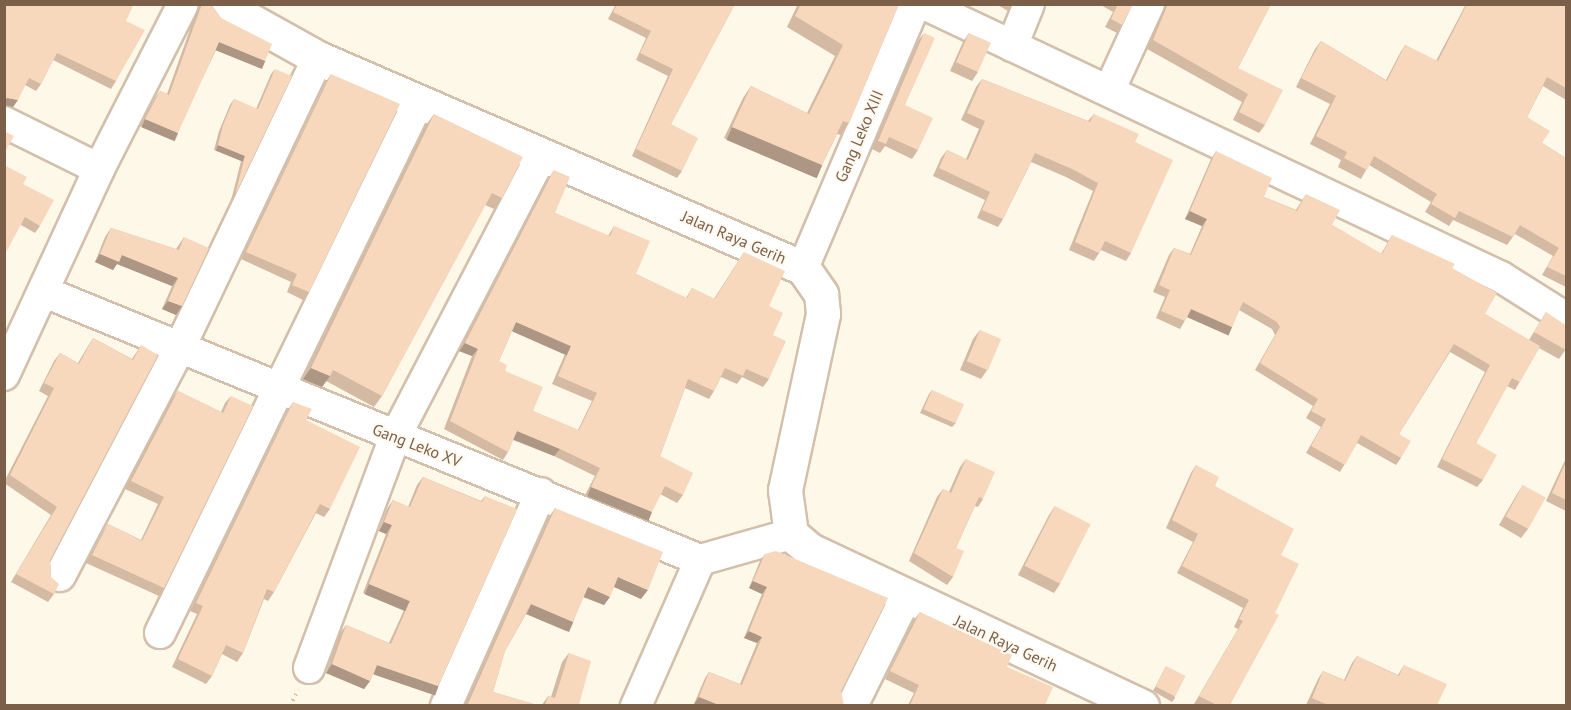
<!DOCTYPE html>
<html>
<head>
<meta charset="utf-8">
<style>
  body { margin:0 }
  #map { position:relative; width:1571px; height:710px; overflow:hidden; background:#fef8e8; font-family:"PT Sans",sans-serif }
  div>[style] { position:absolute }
  .path>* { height:4px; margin-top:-2px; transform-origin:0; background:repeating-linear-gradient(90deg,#ddbc9f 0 1.5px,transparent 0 6px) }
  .roads { filter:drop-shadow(2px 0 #d3c0ac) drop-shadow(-2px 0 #d3c0ac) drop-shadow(0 2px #d3c0ac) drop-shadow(0 -2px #d3c0ac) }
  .street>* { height:30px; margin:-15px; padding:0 15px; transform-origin:15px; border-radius:15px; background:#fff }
  .secondary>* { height:33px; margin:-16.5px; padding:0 16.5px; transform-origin:16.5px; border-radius:16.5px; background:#fff }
  .wall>* { inset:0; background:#d4baa3 }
  .shaded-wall>* { inset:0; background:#ad9784; transform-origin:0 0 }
  .building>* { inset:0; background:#f7d8bd; transform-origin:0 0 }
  span { translate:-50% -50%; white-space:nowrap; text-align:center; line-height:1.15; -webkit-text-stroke:4.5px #fffaf1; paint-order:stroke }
  .street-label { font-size:16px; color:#7c5f48 }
  .frame { position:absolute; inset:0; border:6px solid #7c5f48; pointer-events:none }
</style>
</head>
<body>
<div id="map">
  <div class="path">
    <i style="left:290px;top:706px;width:18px;rotate:-63deg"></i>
  </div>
  <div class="roads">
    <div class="street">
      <i style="left:924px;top:4px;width:638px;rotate:25.32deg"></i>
      <i style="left:1501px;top:277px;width:77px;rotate:32.2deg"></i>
      <i style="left:1012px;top:46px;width:45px;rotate:-68deg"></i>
      <i style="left:1109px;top:91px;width:96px;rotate:-65.3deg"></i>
      <i style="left:4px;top:122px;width:106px;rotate:26.3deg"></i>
      <i style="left:803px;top:268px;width:287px;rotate:-67deg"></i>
      <i style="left:47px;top:293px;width:705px;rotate:22.24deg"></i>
      <i style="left:700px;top:560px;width:95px;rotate:-15.9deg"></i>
      <i style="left:4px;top:375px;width:227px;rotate:-65.2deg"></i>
      <i style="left:99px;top:169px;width:185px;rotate:-63deg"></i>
      <i style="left:60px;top:576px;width:259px;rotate:-62.3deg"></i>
      <i style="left:180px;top:347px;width:320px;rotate:-64.5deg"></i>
      <i style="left:160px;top:633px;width:592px;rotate:-64.04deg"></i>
      <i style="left:309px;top:668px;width:246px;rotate:-69.6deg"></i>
      <i style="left:395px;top:437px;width:314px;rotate:-62.5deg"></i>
      <i style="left:446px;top:706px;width:233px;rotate:-66deg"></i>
      <i style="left:636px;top:706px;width:159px;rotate:-66.3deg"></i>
      <i style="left:852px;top:706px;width:122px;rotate:-63.6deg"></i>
    </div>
    <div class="secondary">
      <i style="left:221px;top:4px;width:111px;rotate:29.1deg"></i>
      <i style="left:318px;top:58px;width:529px;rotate:23.41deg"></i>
      <i style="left:803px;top:268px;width:32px;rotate:55deg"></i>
      <i style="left:821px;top:294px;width:20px;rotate:84deg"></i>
      <i style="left:823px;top:314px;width:180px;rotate:102.2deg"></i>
      <i style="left:785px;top:490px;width:44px;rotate:82.2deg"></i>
      <i style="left:791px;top:534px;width:25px;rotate:40deg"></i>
      <i style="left:810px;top:550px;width:367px;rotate:25.2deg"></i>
    </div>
  </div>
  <div class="wall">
    <i style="clip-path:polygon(4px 4px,126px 21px,116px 81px,111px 89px,53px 60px,41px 84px,36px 91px,25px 85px,13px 107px,4px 105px)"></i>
    <i style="clip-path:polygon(199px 4px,211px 4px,221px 18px,265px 61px,260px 68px,216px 50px,173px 140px,140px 126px,155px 98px,160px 91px,167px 94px)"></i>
    <i style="clip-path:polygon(616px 4px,735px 4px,671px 124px,682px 171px,677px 178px,632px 156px,668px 76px,636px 60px,646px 38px,608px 19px)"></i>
    <i style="clip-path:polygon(798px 4px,899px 4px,849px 123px,841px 135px,837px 134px,822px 165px,814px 177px,724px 138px,743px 98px,751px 86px,807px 113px,835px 56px,787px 27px)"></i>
    <i style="clip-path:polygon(996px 4px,1012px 4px,1008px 11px)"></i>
    <i style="clip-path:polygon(1099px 4px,1133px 4px,1122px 25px,1117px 33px,1105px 27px,1113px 12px)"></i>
    <i style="clip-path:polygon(1166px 4px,1271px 4px,1238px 68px,1265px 125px,1259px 133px,1233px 120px,1242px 102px,1147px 49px)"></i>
    <i style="clip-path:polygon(1466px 4px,1566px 4px,1566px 100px,1543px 86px,1527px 117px,1542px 143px,1566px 158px,1566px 287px,1542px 275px,1553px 256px,1515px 234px,1507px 245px,1453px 220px,1449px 226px,1425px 212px,1431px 202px,1369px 165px,1361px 179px,1338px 167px,1341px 160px,1310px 144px,1330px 104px,1296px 87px,1315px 49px,1321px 41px,1386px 80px,1400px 53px,1405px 45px,1436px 61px)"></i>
    <i style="clip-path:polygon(924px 33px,905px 105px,918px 150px,912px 159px,885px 146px,880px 153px,872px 149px,918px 41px)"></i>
    <i style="clip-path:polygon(969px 33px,978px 72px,972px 81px,950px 71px,963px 42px)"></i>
    <i style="clip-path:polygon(275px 69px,235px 195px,231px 201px,241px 161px,214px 150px,219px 131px,230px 105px,234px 99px,256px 109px,271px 74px)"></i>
    <i style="clip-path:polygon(331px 74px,309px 292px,303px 300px,287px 292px,291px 282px,241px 259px,326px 82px)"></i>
    <i style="clip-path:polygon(982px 79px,1088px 121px,1094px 114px,1135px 142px,1131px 253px,1126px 261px,1101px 250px,1094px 261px,1069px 250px,1093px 191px,1066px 177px,1031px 162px,1003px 219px,998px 227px,977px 218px,985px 200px,933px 176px,941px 158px,947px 150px,966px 159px,979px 129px,961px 120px,976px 87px)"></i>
    <i style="clip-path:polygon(434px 114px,502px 198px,494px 209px,485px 205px,382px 396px,374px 407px,326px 381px,322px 387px,303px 379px,426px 125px)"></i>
    <i style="clip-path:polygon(1216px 151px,1264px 197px,1296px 210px,1306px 194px,1332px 225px,1381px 254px,1392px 235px,1452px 268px,1485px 314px,1529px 340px,1546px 312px,1566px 349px,1559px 359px,1539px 348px,1515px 390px,1507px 386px,1476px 443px,1483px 480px,1477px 487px,1437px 467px,1485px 372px,1450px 352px,1399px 434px,1401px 458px,1396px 465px,1357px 443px,1340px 472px,1306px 453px,1321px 427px,1306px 418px,1313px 406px,1255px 370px,1275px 335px,1272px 329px,1239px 310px,1232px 327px,1227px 334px,1187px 317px,1180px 329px,1156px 318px,1165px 297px,1153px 292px,1169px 255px,1174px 248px,1190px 254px,1202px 226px,1185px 219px,1211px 159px)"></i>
    <i style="clip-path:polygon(evenodd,554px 170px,555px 213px,608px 236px,614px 226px,636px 274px,686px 298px,692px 288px,714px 299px,744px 252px,769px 306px,773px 335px,769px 379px,763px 387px,742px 377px,737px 384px,721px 377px,714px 391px,709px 399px,685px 388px,660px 456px,683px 495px,677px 503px,660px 494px,647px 520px,585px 495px,595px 476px,554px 456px,513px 440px,508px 452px,503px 460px,444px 429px,472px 356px,459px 351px,549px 178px,554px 170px,512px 331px,565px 354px,552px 384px,592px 401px,578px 430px,533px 411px,505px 371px,499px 361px,512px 331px)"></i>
    <i style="clip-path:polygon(23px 184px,40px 226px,35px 233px,21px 225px)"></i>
    <i style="clip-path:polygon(111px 228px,176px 249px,184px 237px,182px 306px,176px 315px,162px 309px,172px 286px,117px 264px,113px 270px,95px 262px,105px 237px)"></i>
    <i style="clip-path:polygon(980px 330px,987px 370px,981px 379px,960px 370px,973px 339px)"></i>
    <i style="clip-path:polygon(93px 338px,132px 359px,141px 345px,50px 560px,51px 577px,54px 594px,48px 602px,11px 582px,51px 515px,4px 483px,4px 482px,48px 396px,39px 391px,54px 361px,60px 353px,78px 363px,88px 346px)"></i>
    <i style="clip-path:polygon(932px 390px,956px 423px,952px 427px,920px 413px,929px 394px)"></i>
    <i style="clip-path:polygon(178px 391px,221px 412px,225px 403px,231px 396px,164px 588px,159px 596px,86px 563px,103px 532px,108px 524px,141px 540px,158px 504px,125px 489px,172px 399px)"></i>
    <i style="clip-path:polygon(293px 402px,306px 420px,330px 509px,324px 517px,316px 513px,274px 592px,268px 601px,264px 599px,243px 653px,237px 662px,222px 654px,212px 676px,206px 684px,172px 667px,197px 614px,190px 611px,288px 410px)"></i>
    <i style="clip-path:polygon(1566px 458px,1566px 511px,1546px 501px)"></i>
    <i style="clip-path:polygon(966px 459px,983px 499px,978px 507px,975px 506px,956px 548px,953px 577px,947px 585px,909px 561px,937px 497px,943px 489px,949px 492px,960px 467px)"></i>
    <i style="clip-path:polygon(1196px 465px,1215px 486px,1281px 555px,1230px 705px,1197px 705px,1194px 704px,1238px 629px,1234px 627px,1243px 608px,1177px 573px,1193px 542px,1166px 528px,1191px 473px)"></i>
    <i style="clip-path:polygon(423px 477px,481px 501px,485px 496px,438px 686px,432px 694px,373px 674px,370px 681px,364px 689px,326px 673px,340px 633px,346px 625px,389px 643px,404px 610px,363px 593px,386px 534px,379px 531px,387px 509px,393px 500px,408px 507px,417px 485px)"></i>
    <i style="clip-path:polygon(1523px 485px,1528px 529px,1521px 538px,1499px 525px,1517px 494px)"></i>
    <i style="clip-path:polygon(1055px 506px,1060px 584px,1054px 593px,1018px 575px,1049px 515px)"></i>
    <i style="clip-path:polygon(555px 508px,641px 599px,614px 587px,604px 605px,583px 597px,573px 622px,566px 631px,526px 614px,505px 651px,493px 692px,537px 705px,465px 705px,549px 517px)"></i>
    <i style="clip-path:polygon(765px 554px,841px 691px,694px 704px,705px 678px,709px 672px,740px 684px,757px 643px,744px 638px,762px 594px,749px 588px,760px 561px)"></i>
    <i style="clip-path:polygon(920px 612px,1007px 667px,1045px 705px,908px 705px,914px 693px,885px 679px,914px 620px)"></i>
    <i style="clip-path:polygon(569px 653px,579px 705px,542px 705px,548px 696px,551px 697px,562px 662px)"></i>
    <i style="clip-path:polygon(1357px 656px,1398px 675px,1404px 665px,1437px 705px,1306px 705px,1318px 679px,1323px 671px,1344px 680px,1352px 663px)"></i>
    <i style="clip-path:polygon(1166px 666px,1175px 698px,1172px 702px,1153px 691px)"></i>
  </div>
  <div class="shaded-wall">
    <i style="left:219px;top:42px;width:50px;height:9px;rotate:22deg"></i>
    <i style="clip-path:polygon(7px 98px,18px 100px,13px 107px,4px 105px,4px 100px)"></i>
    <i style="left:145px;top:119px;width:36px;height:9px;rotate:23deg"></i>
    <i style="left:732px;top:127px;width:98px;height:14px;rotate:23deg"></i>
    <i style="left:218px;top:145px;width:29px;height:6px;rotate:22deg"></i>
    <i style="clip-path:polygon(1190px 211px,1207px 219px,1202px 226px,1185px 219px)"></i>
    <i style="clip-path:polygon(100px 254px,122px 255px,178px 278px,172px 286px,117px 264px,113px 270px,95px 262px)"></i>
    <i style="clip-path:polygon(168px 301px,182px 306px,176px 315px,162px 309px)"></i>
    <i style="left:1191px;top:309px;width:45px;height:9px;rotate:24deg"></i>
    <i style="left:516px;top:322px;width:60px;height:10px;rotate:24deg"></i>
    <i style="clip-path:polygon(465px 343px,478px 349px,472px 356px,459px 351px)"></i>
    <i style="clip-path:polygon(311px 368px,330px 376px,322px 387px,303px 379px)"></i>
    <i style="clip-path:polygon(517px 431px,560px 449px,554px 456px,512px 439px)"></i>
    <i style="left:591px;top:487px;width:66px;height:10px;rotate:22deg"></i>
    <i style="clip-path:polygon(384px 522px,392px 525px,386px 534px,379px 531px)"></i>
    <i style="clip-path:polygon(618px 577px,648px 590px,641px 599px,612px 586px)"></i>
    <i style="clip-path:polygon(753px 581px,767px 587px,762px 594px,749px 588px)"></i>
    <i style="left:369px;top:584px;width:44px;height:11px;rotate:23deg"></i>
    <i style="clip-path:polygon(588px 587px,610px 597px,604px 605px,581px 596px)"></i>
    <i style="left:531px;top:604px;width:46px;height:11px;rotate:23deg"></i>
    <i style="clip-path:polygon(749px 631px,762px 637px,757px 643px,744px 638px)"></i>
    <i style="clip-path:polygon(332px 664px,370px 681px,364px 689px,326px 673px)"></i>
    <i style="left:377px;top:665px;width:65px;height:10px;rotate:19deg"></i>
    <i style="clip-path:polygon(699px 697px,720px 705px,699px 705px,694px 704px)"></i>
  </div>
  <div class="building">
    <i style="clip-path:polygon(4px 4px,134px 4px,126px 21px,145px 30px,116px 81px,57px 53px,41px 84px,29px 78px,18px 100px,7px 98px,4px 100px)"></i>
    <i style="clip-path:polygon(202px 4px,211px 4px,221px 18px,272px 44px,265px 61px,219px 42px,178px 133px,145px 119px,160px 91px,169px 95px)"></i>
    <i style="clip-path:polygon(617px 4px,735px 4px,671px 124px,698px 138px,682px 171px,636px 149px,673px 69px,640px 53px,651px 31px,613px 12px)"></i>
    <i style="clip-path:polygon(801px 4px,899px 4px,849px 123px,843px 121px,822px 165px,732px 127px,751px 86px,809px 114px,843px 45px,795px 16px)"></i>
    <i style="clip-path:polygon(1118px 4px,1133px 4px,1122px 25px,1111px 19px)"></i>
    <i style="clip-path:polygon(1168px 4px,1271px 4px,1238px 68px,1283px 90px,1265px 125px,1239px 112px,1248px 94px,1153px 40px)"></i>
    <i style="clip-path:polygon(1467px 4px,1566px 4px,1566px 88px,1547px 77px,1527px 117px,1550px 131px,1542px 143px,1566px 158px,1566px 276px,1547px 267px,1559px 248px,1520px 225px,1513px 237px,1459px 211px,1455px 218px,1431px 204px,1437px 194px,1374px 156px,1367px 170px,1344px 158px,1347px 152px,1316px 136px,1336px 96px,1301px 78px,1321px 41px,1387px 81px,1405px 45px,1438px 61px)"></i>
    <i style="clip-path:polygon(924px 33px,935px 38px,905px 105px,933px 118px,918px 150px,889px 137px,886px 144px,878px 141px)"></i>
    <i style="left:969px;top:33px;width:24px;height:32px;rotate:24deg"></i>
    <i style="clip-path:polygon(275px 69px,292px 76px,235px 195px,245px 156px,218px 145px,223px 125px,234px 99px,258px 109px)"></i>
    <i style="clip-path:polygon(331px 74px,400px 104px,309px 292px,292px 285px,297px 274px,246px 252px)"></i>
    <i style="clip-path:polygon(982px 79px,1090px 122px,1094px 114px,1139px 134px,1135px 142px,1173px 160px,1131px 253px,1105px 241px,1099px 253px,1075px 242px,1098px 183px,1072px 169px,1035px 153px,1003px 219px,982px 210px,990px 192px,939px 168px,947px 150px,968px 160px,985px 121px,967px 113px)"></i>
    <i style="clip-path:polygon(434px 114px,523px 157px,502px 198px,492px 193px,382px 396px,333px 370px,330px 376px,311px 368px)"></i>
    <i style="clip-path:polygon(4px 131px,14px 136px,4px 154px)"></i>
    <i style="clip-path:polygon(1216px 151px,1272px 178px,1264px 197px,1297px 211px,1306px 194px,1340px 210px,1332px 225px,1382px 254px,1392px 235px,1455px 264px,1452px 268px,1497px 293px,1485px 314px,1540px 346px,1520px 382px,1512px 378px,1476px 443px,1497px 455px,1483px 480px,1442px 459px,1490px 365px,1454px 344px,1399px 434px,1411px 441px,1401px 458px,1361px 435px,1345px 465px,1311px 446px,1326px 419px,1311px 411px,1318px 399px,1260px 363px,1280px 327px,1277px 322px,1243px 302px,1232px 327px,1191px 309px,1185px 321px,1161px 311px,1170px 290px,1159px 285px,1174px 248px,1191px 255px,1207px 219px,1190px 211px)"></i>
    <i style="clip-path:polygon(4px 165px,27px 177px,23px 184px,54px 200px,40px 226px,25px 217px,4px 256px)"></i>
    <i style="clip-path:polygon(evenodd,554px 170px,570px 177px,555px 213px,610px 236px,614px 226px,650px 241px,636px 274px,687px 298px,692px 288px,715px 299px,744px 252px,785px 271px,769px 306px,783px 313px,773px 335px,786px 341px,769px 379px,746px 369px,743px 376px,725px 368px,714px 391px,688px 379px,660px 456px,693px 473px,683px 495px,665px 486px,652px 512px,591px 487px,600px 468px,560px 449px,517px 431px,508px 452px,450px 421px,478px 349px,465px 343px,554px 170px,516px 322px,571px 346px,558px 376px,597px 393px,579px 430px,533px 411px,543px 387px,505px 371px,507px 365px,499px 361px,516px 322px)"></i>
    <i style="clip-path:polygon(111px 228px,179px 250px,184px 237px,209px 248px,182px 306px,168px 301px,178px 278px,122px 255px,119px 262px,100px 254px)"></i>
    <i style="clip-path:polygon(1546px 312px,1564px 324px,1566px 324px,1566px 350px,1534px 332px)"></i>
    <i style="left:980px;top:330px;width:23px;height:34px;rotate:23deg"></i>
    <i style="clip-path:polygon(93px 338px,133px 360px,141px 345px,158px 355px,50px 560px,51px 577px,59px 584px,54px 594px,16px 574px,57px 507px,10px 475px,54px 388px,44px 383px,60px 353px,79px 364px)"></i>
    <i style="left:932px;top:390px;width:35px;height:21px;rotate:24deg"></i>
    <i style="clip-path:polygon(178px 391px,223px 413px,231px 396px,253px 406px,164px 588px,92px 555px,108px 524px,142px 541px,164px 497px,131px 481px)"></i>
    <i style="clip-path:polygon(293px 402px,312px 409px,306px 420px,360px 447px,330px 509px,320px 504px,274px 592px,267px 589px,243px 653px,226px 645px,212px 676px,178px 659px,203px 606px,196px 603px)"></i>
    <i style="clip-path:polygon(966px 459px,995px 472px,983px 499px,979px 497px,956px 548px,964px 551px,953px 577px,914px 553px,943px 489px,951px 493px)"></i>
    <i style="clip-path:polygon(1566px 462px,1566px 500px,1552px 493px)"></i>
    <i style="clip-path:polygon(1196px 465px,1219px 477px,1215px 486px,1294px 529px,1281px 555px,1299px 564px,1275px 613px,1279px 615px,1230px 705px,1217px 705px,1199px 696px,1243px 621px,1239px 619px,1249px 600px,1182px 566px,1198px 534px,1172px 520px)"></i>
    <i style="clip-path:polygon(423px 477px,482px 502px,485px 496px,517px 509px,438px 686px,377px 665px,370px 681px,332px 664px,346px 625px,391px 644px,410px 601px,369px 584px,392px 525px,384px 522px,393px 500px,410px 507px)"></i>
    <i style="left:1523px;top:485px;width:26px;height:36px;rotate:29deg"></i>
    <i style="left:1055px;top:506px;width:40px;height:67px;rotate:27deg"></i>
    <i style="clip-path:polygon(555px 508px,663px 552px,648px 590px,618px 577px,610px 597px,588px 587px,573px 622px,531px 604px,505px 651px,493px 692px,537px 705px,466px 705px,468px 704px)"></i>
    <i style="clip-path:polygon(776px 551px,888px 598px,841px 691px,844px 705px,719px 705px,699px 697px,709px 672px,742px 685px,762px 637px,749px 631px,767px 587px,753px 581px,765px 554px)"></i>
    <i style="clip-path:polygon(920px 612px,1012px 655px,1007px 667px,1053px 687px,1045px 705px,910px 705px,919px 685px,890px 671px)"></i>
    <i style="clip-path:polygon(569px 653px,591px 661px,579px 705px,545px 705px,548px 696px,555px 698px)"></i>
    <i style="clip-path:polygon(1357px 656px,1399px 676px,1404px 665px,1447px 684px,1437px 705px,1328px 705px,1312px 698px,1323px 671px,1345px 681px)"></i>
    <i style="left:1166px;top:666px;width:22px;height:23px;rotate:27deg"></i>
  </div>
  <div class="street-label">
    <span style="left:859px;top:136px;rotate:-67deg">Gang Leko XIII</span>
    <span style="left:734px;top:237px;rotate:23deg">Jalan Raya Gerih</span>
    <span style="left:417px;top:445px;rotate:21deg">Gang Leko XV</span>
    <span style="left:1006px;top:643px;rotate:25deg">Jalan Raya Gerih</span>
  </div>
  <div class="frame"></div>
</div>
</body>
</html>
